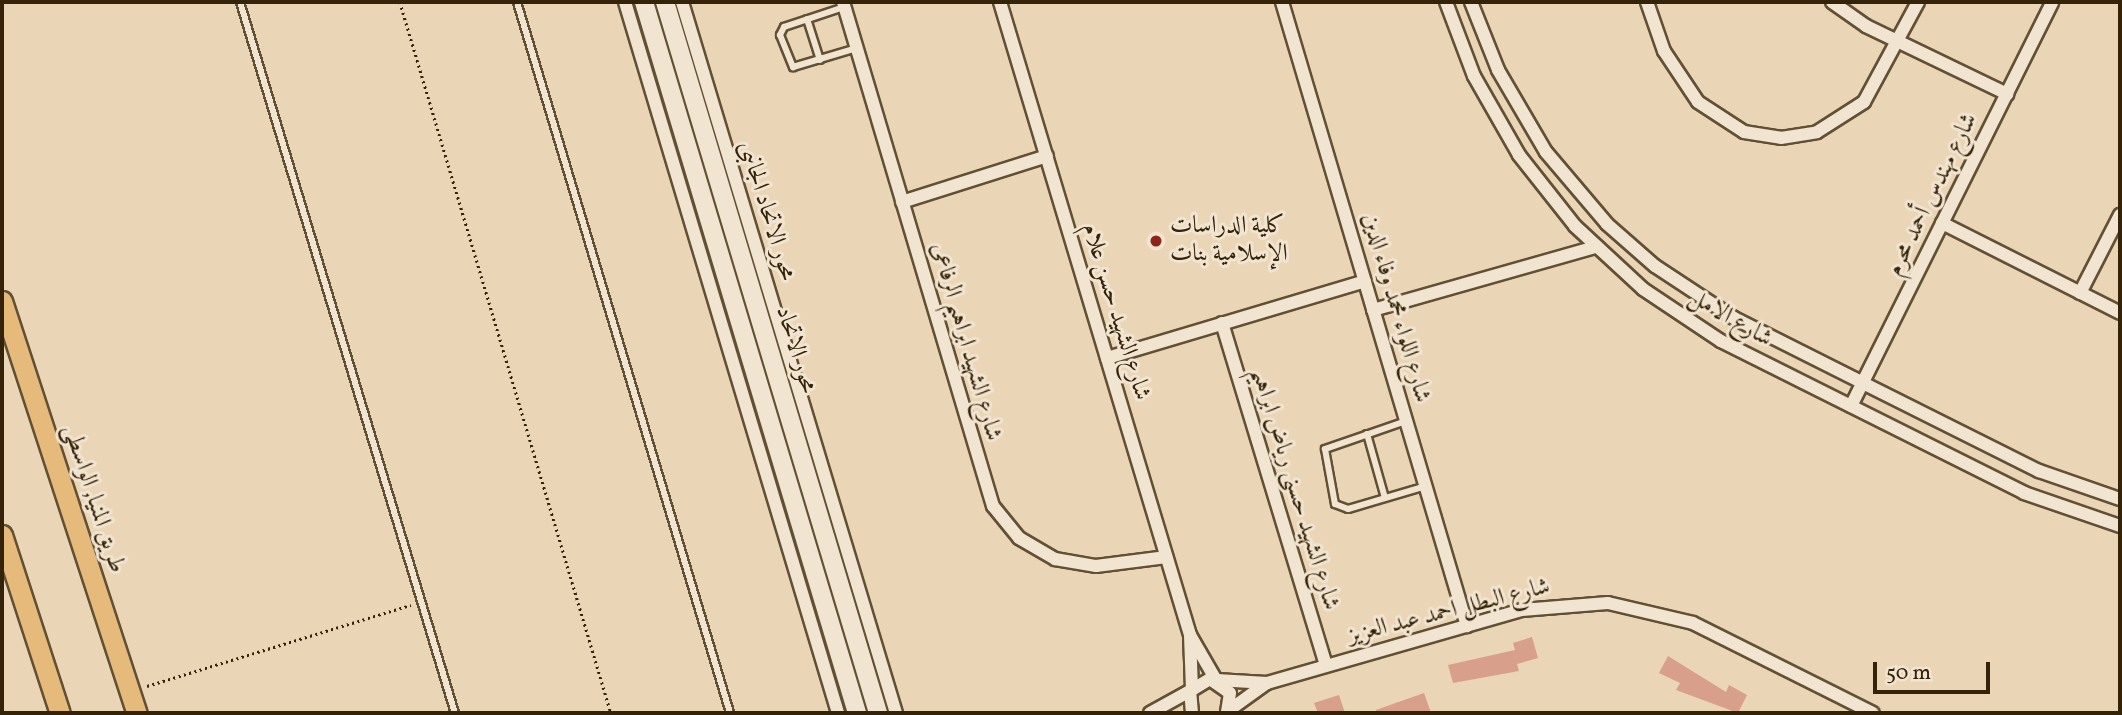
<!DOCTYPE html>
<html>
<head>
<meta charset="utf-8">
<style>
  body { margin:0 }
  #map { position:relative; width:2122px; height:715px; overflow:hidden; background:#ead5b6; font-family:Vollkorn,Amiri,serif }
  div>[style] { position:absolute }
  .building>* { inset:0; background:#d89f8a }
  .path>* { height:2.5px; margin-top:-1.25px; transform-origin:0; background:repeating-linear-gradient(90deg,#342309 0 2px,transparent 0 5.5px) }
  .roads { filter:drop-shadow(2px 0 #625034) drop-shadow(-2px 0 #625034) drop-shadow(0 2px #625034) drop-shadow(0 -2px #625034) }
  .lane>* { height:6px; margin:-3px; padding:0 3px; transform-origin:3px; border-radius:3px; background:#f1e4d0 }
  .street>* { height:12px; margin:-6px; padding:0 6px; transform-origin:6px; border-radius:6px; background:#f1e4d0 }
  .secondary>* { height:18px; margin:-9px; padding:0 9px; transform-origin:9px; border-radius:9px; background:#f1e4d0 }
  .primary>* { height:19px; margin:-9.5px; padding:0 9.5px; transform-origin:9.5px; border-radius:9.5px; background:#e5ba7b }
  .dots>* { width:19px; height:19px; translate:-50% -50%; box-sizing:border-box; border:4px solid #f1e4d0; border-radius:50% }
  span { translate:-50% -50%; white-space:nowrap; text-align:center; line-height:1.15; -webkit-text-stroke:6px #f1e4d0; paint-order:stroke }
  .street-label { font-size:24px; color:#342309 }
  .poi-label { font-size:24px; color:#342309 }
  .left { translate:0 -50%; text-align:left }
  .frame { position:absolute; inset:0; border:4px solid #342309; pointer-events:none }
  .scale { position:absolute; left:1873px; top:662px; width:117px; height:32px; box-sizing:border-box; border:4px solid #342309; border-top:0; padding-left:9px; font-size:21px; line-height:24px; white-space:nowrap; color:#342309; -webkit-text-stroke:5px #f1e4d0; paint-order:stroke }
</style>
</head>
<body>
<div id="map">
  <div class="building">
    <i style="clip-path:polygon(1532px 637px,1538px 658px,1517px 664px,1519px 671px,1453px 683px,1448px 665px,1515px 650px,1513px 643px)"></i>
    <i style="clip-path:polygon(1668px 656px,1726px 692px,1729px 685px,1747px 695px,1738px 713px,1676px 690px,1680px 683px,1659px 673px)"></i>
    <i style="clip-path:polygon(1424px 693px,1431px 713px,1376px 713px,1376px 710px)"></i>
    <i style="clip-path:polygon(1339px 695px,1345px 713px,1318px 713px,1314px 703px)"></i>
  </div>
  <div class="path">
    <i style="left:400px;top:2px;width:742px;rotate:73.47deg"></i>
    <i style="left:147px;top:686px;width:276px;rotate:-17.1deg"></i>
  </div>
  <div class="roads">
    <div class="lane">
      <i style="left:240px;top:2px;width:743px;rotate:73.18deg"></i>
      <i style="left:517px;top:2px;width:742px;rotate:73.32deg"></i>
      <i style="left:844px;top:7px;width:63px;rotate:161.6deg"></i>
      <i style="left:784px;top:27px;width:9px;rotate:117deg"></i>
      <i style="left:780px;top:35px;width:35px;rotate:68deg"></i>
      <i style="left:793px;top:67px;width:67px;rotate:-16.5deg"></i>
      <i style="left:807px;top:19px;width:43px;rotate:72.4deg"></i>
      <i style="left:1406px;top:421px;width:86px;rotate:160.9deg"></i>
      <i style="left:1325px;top:449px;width:56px;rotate:79.7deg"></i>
      <i style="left:1335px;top:504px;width:14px;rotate:21deg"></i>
      <i style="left:1348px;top:509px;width:81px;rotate:-16.4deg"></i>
      <i style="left:1367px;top:434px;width:66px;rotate:74.3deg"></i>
    </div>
    <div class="street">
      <i style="left:625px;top:2px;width:742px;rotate:73.32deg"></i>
      <i style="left:682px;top:2px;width:743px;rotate:73.25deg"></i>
      <i style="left:843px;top:2px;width:526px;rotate:73.43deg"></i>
      <i style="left:993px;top:506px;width:41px;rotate:50.9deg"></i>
      <i style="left:1019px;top:538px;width:42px;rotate:30.3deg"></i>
      <i style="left:1055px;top:559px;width:42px;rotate:9.7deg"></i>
      <i style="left:1096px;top:566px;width:71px;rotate:-7.3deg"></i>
      <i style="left:1000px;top:2px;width:661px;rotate:73.29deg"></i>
      <i style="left:1190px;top:635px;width:52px;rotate:60deg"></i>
      <i style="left:1282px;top:2px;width:651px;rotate:73.49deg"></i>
      <i style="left:1446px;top:2px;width:79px;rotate:69.3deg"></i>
      <i style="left:1474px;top:76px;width:91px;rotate:60.3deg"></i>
      <i style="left:1519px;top:155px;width:90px;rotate:51.7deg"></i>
      <i style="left:1575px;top:226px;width:93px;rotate:42.8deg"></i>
      <i style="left:1643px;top:289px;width:94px;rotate:33.7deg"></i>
      <i style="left:1721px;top:341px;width:339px;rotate:26.6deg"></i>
      <i style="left:2024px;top:493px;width:102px;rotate:19deg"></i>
      <i style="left:1471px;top:2px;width:73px;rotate:68.3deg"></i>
      <i style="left:1498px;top:70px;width:95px;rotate:59.7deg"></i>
      <i style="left:1546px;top:152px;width:94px;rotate:49.7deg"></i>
      <i style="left:1607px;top:224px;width:64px;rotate:41.2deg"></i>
      <i style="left:1655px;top:266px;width:95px;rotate:33.4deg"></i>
      <i style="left:1734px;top:318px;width:144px;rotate:26.7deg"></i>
      <i style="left:1863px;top:383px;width:197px;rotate:26.6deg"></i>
      <i style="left:2039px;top:471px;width:86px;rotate:19.1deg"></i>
      <i style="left:1647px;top:2px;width:52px;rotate:70.9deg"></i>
      <i style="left:1664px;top:51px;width:61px;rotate:56.3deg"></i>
      <i style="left:1698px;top:102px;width:55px;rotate:33.1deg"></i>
      <i style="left:1744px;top:132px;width:37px;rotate:9deg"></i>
      <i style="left:1781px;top:138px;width:36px;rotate:-9deg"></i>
      <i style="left:1817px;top:132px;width:56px;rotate:-32.6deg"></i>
      <i style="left:1864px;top:102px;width:114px;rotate:-61.6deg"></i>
      <i style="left:1832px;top:2px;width:42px;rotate:35.2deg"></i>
      <i style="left:1866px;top:26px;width:157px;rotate:25.7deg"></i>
      <i style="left:902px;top:202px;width:152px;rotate:-17.6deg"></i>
      <i style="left:1942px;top:223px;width:199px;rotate:26.8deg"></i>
      <i style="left:2080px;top:293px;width:88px;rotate:-62.9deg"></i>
      <i style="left:1373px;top:310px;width:232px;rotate:-15.8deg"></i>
      <i style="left:1222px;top:323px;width:358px;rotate:73.1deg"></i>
      <i style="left:1107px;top:358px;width:269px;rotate:-16.6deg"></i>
      <i style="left:1851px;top:406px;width:451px;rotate:-63.5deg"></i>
      <i style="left:1190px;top:635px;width:54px;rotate:87.9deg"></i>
      <i style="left:1217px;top:680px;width:50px;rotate:3.4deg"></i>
      <i style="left:1267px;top:683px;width:265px;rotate:-16deg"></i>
      <i style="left:1522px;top:610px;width:86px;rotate:-4.7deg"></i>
      <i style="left:1608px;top:603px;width:87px;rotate:13.2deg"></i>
      <i style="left:1693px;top:623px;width:201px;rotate:26.6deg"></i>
      <i style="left:1228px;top:711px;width:48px;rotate:-35.7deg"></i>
      <i style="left:1150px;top:713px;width:46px;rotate:-28.8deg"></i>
      <i style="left:1192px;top:713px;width:22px;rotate:-95deg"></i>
      <i style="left:1190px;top:691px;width:23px;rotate:-31deg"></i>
      <i style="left:1210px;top:679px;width:24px;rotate:35deg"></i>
      <i style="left:1230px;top:693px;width:20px;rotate:99deg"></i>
    </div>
    <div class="secondary">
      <i style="left:644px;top:2px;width:742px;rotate:73.32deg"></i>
      <i style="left:665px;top:2px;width:742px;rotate:73.32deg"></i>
    </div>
    <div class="primary">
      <i style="left:2px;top:301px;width:434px;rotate:71.9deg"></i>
      <i style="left:2px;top:535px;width:187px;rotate:72deg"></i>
    </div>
  </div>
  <div class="dots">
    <i style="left:1156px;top:241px;background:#8f2418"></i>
  </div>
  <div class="street-label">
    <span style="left:1933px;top:195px;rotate:-64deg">شارع مهندس أحمد محرم</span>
    <span style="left:766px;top:211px;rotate:73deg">محور الاتحاد الجانبى</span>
    <span style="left:1395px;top:308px;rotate:74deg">شارع اللواء محمد وفاء الدين</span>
    <span style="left:1115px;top:312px;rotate:73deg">شارع الشهيد حسن علام</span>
    <span style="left:1730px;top:319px;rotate:30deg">شارع الامل</span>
    <span style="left:965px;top:342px;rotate:74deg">شارع الشهيد ابراهيم الرفاعى</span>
    <span style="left:795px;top:350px;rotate:73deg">محور الاتحاد</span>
    <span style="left:1294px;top:489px;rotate:73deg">شارع الشهيد حسنى رياض ابراهيم</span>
    <span style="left:93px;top:499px;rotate:72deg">طريق المنيا, الواسطى</span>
    <span style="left:1449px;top:612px;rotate:-14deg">شارع البطل احمد عبد العزيز</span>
  </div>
  <div class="poi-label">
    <span class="left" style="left:1170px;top:241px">كلية الدراسات<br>الإسلامية بنات</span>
  </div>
  <div class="frame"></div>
  <div class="scale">50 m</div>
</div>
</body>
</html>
